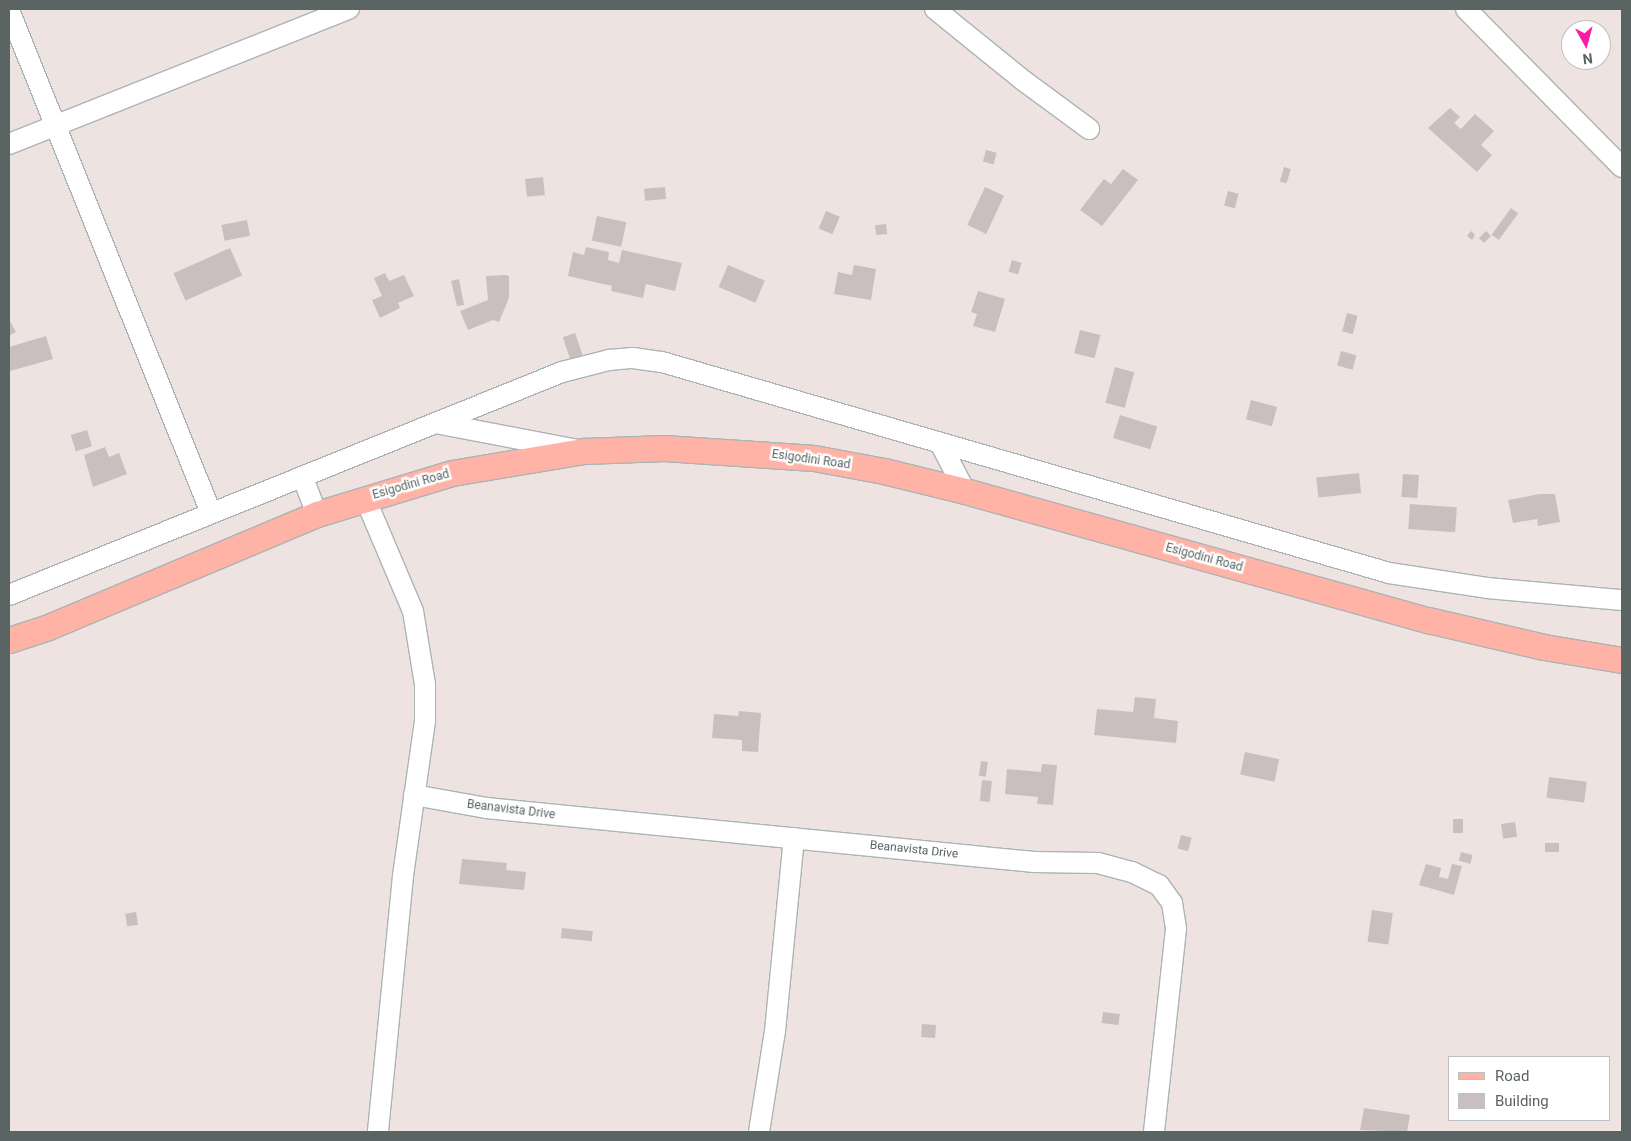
<!DOCTYPE html>
<html>
<head>
<meta charset="utf-8">
<style>
  body { margin:0 }
  #map { position:relative; width:1631px; height:1141px; overflow:hidden; background:#efe3e2; font-family:Roboto,sans-serif }
  div>[style] { position:absolute }
  .building>* { inset:0; background:#cabfbf; transform-origin:0 0 }
  .roads { filter:drop-shadow(1px 0 #abb4b4) drop-shadow(-1px 0 #abb4b4) drop-shadow(0 1px #abb4b4) drop-shadow(0 -1px #abb4b4) }
  .minor>* { height:20px; margin:-10px; padding:0 10px; transform-origin:10px; border-radius:10px; background:#fff }
  .major>* { height:25px; margin:-12.5px; padding:0 12.5px; transform-origin:12.5px; border-radius:12.5px; background:#ffb3a7 }
  span { translate:-50% -50%; white-space:nowrap; text-align:center; line-height:1.15; -webkit-text-stroke:5px #fff; paint-order:stroke }
  .street-label { font-size:12px; color:#5a6463 }
  .frame { position:absolute; inset:0; border:10px solid #5a6463; pointer-events:none }
  .legend { position:absolute; left:1448px; top:1056px; width:162px; height:65px; box-sizing:border-box; background:#fff; border:1px solid #bdc1c1; margin:0; padding:6px 9px; list-style:none; font-size:15px; color:#5a6463 }
  .legend li { display:flex; align-items:center; gap:10px; height:25px }
  .legend b { width:25px; border:1px solid #bdc1c1 }
  .north { position:absolute; left:1561px; top:20px; width:50px; height:50px; box-sizing:border-box; background:#fff; border:1px solid #bdc1c1; border-radius:50%; rotate:173deg; font-size:14px; font-weight:700; line-height:20px; text-align:center; color:#5a6463 }
  .north::after { content:''; display:block; margin:auto; width:18px; height:22px; background:#fb1ba6; clip-path:polygon(50% 0,100% 100%,50% 72%,0 100%) }
</style>
</head>
<body>
<div id="map">
  <div class="building">
    <i style="clip-path:polygon(1450px 108px,1460px 117px,1454px 123px,1461px 129px,1475px 114px,1494px 131px,1481px 145px,1492px 155px,1477px 172px,1428px 128px)"></i>
    <i style="left:986px;top:150px;width:11px;height:12px;rotate:15deg"></i>
    <i style="left:1284px;top:167px;width:7px;height:15px;rotate:16deg"></i>
    <i style="clip-path:polygon(1123px 169px,1138px 180px,1102px 226px,1080px 210px,1104px 179px,1111px 184px)"></i>
    <i style="left:543px;top:177px;width:18px;height:18px;rotate:84deg"></i>
    <i style="left:665px;top:187px;width:12px;height:21px;rotate:85deg"></i>
    <i style="left:985px;top:187px;width:21px;height:42px;rotate:25deg"></i>
    <i style="left:1228px;top:191px;width:11px;height:15px;rotate:15deg"></i>
    <i style="left:1511px;top:208px;width:9px;height:33px;rotate:36deg"></i>
    <i style="left:826px;top:211px;width:15px;height:19px;rotate:23deg"></i>
    <i style="left:597px;top:216px;width:30px;height:25px;rotate:12deg"></i>
    <i style="left:247px;top:220px;width:16px;height:26px;rotate:79deg"></i>
    <i style="left:886px;top:224px;width:10px;height:11px;rotate:84deg"></i>
    <i style="clip-path:polygon(1471px 231px,1475px 235px,1472px 240px,1467px 236px)"></i>
    <i style="left:1486px;top:231px;width:7px;height:10px;rotate:45deg"></i>
    <i style="clip-path:polygon(586px 247px,609px 252px,608px 260px,619px 263px,622px 250px,682px 263px,675px 291px,646px 284px,643px 298px,611px 291px,612px 286px,568px 276px,573px 252px,584px 255px)"></i>
    <i style="left:230px;top:248px;width:30px;height:62px;rotate:66deg"></i>
    <i style="left:1012px;top:260px;width:10px;height:12px;rotate:17deg"></i>
    <i style="left:728px;top:265px;width:40px;height:24px;rotate:23deg"></i>
    <i style="clip-path:polygon(854px 265px,876px 269px,871px 300px,834px 294px,838px 272px,852px 275px)"></i>
    <i style="clip-path:polygon(385px 273px,389px 281px,404px 275px,414px 296px,398px 303px,400px 308px,380px 318px,372px 300px,382px 296px,374px 278px)"></i>
    <i style="clip-path:polygon(505px 275px,509px 276px,509px 298px,499px 322px,493px 320px,468px 330px,460px 311px,488px 300px,486px 276px)"></i>
    <i style="clip-path:polygon(459px 279px,464px 305px,457px 306px,451px 281px)"></i>
    <i style="clip-path:polygon(978px 291px,1005px 299px,995px 332px,973px 326px,977px 314px,971px 312px)"></i>
    <i style="left:1347px;top:313px;width:11px;height:19px;rotate:15deg"></i>
    <i style="clip-path:polygon(10px 321px,16px 332px,9px 336px,9px 322px)"></i>
    <i style="left:1080px;top:330px;width:21px;height:24px;rotate:14deg"></i>
    <i style="left:575px;top:333px;width:24px;height:13px;rotate:71deg"></i>
    <i style="clip-path:polygon(46px 336px,53px 359px,10px 371px,9px 347px)"></i>
    <i style="left:1341px;top:351px;width:16px;height:15px;rotate:15deg"></i>
    <i style="left:1115px;top:367px;width:20px;height:37px;rotate:15deg"></i>
    <i style="left:1251px;top:400px;width:27px;height:20px;rotate:15deg"></i>
    <i style="left:1120px;top:415px;width:39px;height:24px;rotate:17deg"></i>
    <i style="left:87px;top:430px;width:17px;height:17px;rotate:73deg"></i>
    <i style="clip-path:polygon(105px 447px,109px 457px,119px 453px,127px 474px,93px 487px,84px 455px)"></i>
    <i style="left:1359px;top:473px;width:20px;height:43px;rotate:84deg"></i>
    <i style="left:1403px;top:474px;width:16px;height:23px;rotate:4deg"></i>
    <i style="clip-path:polygon(1540px 494px,1555px 494px,1560px 522px,1538px 526px,1537px 519px,1513px 523px,1508px 500px)"></i>
    <i style="left:1410px;top:504px;width:47px;height:25px;rotate:4deg"></i>
    <i style="clip-path:polygon(1135px 697px,1156px 699px,1154px 718px,1178px 721px,1176px 743px,1094px 735px,1097px 709px,1133px 712px)"></i>
    <i style="clip-path:polygon(739px 711px,761px 713px,758px 752px,742px 751px,742px 740px,712px 738px,714px 714px,738px 716px)"></i>
    <i style="left:1245px;top:752px;width:35px;height:23px;rotate:12deg"></i>
    <i style="left:981px;top:761px;width:7px;height:15px;rotate:8deg"></i>
    <i style="clip-path:polygon(1042px 764px,1057px 765px,1053px 805px,1037px 804px,1038px 797px,1005px 794px,1007px 769px,1041px 772px)"></i>
    <i style="left:1549px;top:777px;width:38px;height:21px;rotate:7deg"></i>
    <i style="left:982px;top:780px;width:10px;height:21px;rotate:6deg"></i>
    <i style="left:1453px;top:819px;width:10px;height:14px"></i>
    <i style="left:1515px;top:822px;width:15px;height:14px;rotate:82deg"></i>
    <i style="left:1181px;top:835px;width:11px;height:14px;rotate:15deg"></i>
    <i style="left:1545px;top:843px;width:14px;height:9px"></i>
    <i style="left:1461px;top:852px;width:12px;height:9px;rotate:14deg"></i>
    <i style="clip-path:polygon(462px 859px,507px 863px,506px 870px,526px 872px,524px 890px,459px 884px)"></i>
    <i style="clip-path:polygon(1426px 864px,1441px 868px,1439px 877px,1448px 879px,1452px 864px,1462px 866px,1454px 895px,1419px 885px)"></i>
    <i style="left:1372px;top:910px;width:21px;height:32px;rotate:8deg"></i>
    <i style="left:136px;top:912px;width:13px;height:11px;rotate:81deg"></i>
    <i style="left:562px;top:928px;width:31px;height:10px;rotate:6deg"></i>
    <i style="left:1103px;top:1012px;width:17px;height:11px;rotate:7deg"></i>
    <i style="left:922px;top:1024px;width:14px;height:13px;rotate:4deg"></i>
    <i style="clip-path:polygon(1364px 1108px,1410px 1115px,1407px 1132px,1360px 1130px)"></i>
  </div>
  <div class="roads">
    <div class="minor">
      <i style="left:935px;top:9px;width:114px;rotate:39deg"></i>
      <i style="left:1024px;top:81px;width:81px;rotate:36.4deg"></i>
      <i style="left:1466px;top:9px;width:222px;rotate:45.4deg"></i>
      <i style="left:9px;top:10px;width:542px;rotate:68.12deg"></i>
      <i style="left:9px;top:144px;width:366px;rotate:-21.7deg"></i>
      <i style="left:436px;top:423px;width:144px;rotate:10.8deg"></i>
      <i style="left:940px;top:443px;width:54px;rotate:62.5deg"></i>
      <i style="left:303px;top:478px;width:39px;rotate:69deg"></i>
      <i style="left:365px;top:498px;width:123px;rotate:67deg"></i>
      <i style="left:413px;top:611px;width:74px;rotate:80.7deg"></i>
      <i style="left:425px;top:684px;width:37px;rotate:90deg"></i>
      <i style="left:425px;top:721px;width:157px;rotate:98.1deg"></i>
      <i style="left:403px;top:876px;width:257px;rotate:95.6deg"></i>
      <i style="left:9px;top:595px;width:596px;rotate:-21.96deg"></i>
      <i style="left:562px;top:372px;width:49px;rotate:-14.3deg"></i>
      <i style="left:609px;top:360px;width:24px;rotate:-5deg"></i>
      <i style="left:633px;top:358px;width:29px;rotate:8deg"></i>
      <i style="left:662px;top:362px;width:757px;rotate:16.18deg"></i>
      <i style="left:1389px;top:573px;width:99px;rotate:8.7deg"></i>
      <i style="left:1487px;top:588px;width:136px;rotate:5.1deg"></i>
      <i style="left:414px;top:795px;width:73px;rotate:10.2deg"></i>
      <i style="left:486px;top:808px;width:551px;rotate:5.63deg"></i>
      <i style="left:1034px;top:862px;width:64px;rotate:0.9deg"></i>
      <i style="left:1098px;top:863px;width:35px;rotate:15deg"></i>
      <i style="left:1132px;top:872px;width:30px;rotate:26deg"></i>
      <i style="left:1159px;top:885px;width:22px;rotate:54deg"></i>
      <i style="left:1172px;top:903px;width:26px;rotate:81deg"></i>
      <i style="left:1176px;top:929px;width:204px;rotate:96.2deg"></i>
      <i style="left:759px;top:1132px;width:102px;rotate:-81deg"></i>
      <i style="left:775px;top:1031px;width:194px;rotate:-84.4deg"></i>
    </div>
    <div class="major">
      <i style="left:9px;top:640px;width:39px;rotate:-18deg"></i>
      <i style="left:46px;top:628px;width:294px;rotate:-22.8deg"></i>
      <i style="left:317px;top:514px;width:141px;rotate:-16.9deg"></i>
      <i style="left:452px;top:473px;width:134px;rotate:-9.5deg"></i>
      <i style="left:584px;top:451px;width:80px;rotate:-2.1deg"></i>
      <i style="left:664px;top:448px;width:150px;rotate:3.8deg"></i>
      <i style="left:814px;top:458px;width:71px;rotate:10.5deg"></i>
      <i style="left:884px;top:471px;width:83px;rotate:13.9deg"></i>
      <i style="left:965px;top:491px;width:481px;rotate:15.6deg"></i>
      <i style="left:1428px;top:620px;width:119px;rotate:13.1deg"></i>
      <i style="left:1544px;top:647px;width:79px;rotate:9.5deg"></i>
    </div>
  </div>
  <div class="street-label">
    <span style="left:811px;top:460px;rotate:8deg">Esigodini Road</span>
    <span style="left:411px;top:485px;rotate:-16deg">Esigodini Road</span>
    <span style="left:1204px;top:558px;rotate:15deg">Esigodini Road</span>
    <span style="left:511px;top:810px;rotate:7deg">Beanavista Drive</span>
    <span style="left:914px;top:850px;rotate:6deg">Beanavista Drive</span>
  </div>
  <div class="frame"></div>
  <ul class="legend">
  <li><b style="height:6px;background:#ffb3a7"></b>Road</li>
  <li><b style="height:14px;background:#cabfbf"></b>Building</li>
  </ul>
  <div class="north">N</div>
</div>
</body>
</html>
